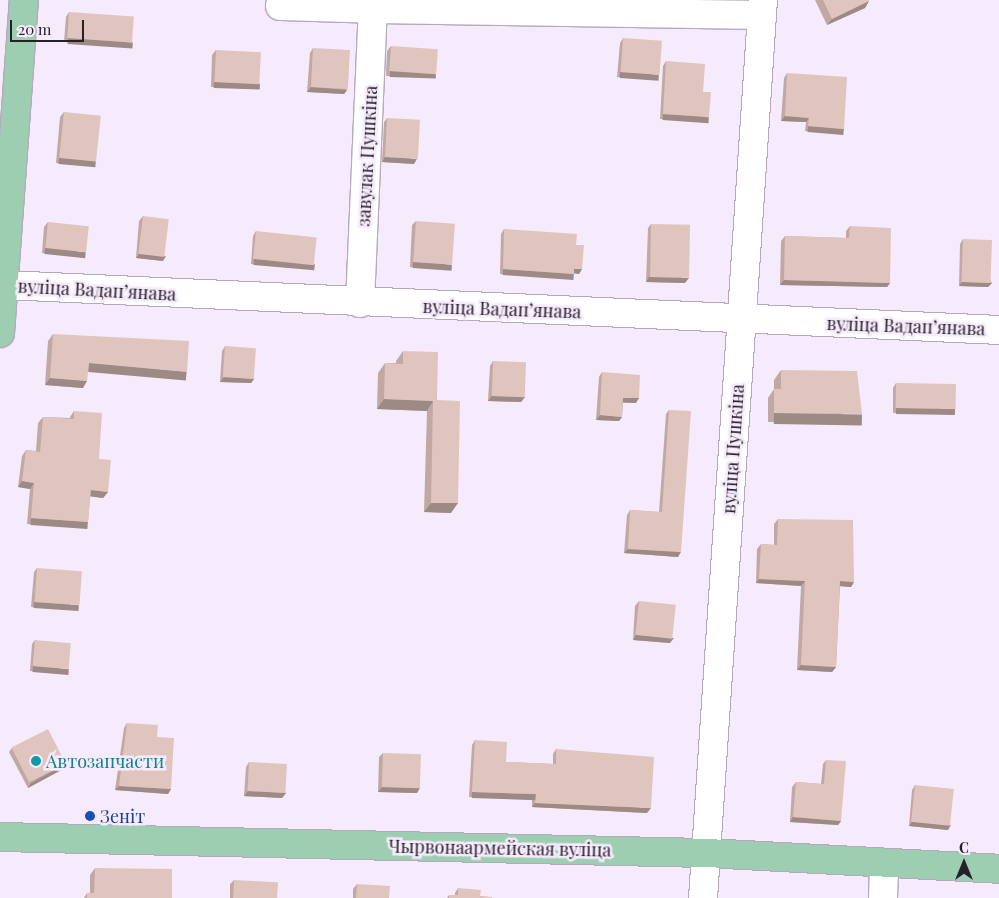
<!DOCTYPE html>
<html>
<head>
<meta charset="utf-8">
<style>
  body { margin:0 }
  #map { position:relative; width:999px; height:898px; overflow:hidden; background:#f6ebfc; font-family:"Playfair Display",serif }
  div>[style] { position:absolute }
  .roads { filter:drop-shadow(1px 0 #b6a9bd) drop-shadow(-1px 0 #b6a9bd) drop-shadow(0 1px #b6a9bd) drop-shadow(0 -1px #b6a9bd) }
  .minor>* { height:28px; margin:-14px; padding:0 14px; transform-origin:14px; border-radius:14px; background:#fff }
  .major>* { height:28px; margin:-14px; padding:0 14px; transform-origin:14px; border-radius:14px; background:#9dceb1 }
  .wall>* { inset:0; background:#c1a9a3 }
  .shaded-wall>* { inset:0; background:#9d8a85; transform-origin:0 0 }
  .building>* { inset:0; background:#e0c5be; transform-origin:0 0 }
  .dots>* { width:14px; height:14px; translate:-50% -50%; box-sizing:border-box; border:2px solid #f6ebfc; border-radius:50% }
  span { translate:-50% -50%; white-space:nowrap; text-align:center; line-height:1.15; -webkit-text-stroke:5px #f6ebfc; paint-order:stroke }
  .street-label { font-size:18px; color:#262129 }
  .culture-label { font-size:18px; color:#0d838f }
  .left { translate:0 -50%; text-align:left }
  .transit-label { font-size:18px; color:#164399 }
  .north { position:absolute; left:939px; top:838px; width:50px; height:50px; -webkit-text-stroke:4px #f6ebfc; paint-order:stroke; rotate:0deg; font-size:14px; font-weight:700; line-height:20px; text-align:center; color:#262129 }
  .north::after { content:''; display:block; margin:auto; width:18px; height:22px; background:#262129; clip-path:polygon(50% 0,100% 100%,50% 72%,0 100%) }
  .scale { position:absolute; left:10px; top:20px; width:74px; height:22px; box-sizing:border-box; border:2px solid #262129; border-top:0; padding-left:6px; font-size:15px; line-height:18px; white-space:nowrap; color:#262129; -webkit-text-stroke:4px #f6ebfc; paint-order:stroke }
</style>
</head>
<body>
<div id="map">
  <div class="roads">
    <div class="minor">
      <i style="left:280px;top:6px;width:93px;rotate:1.8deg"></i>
      <i style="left:5px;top:285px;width:995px;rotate:2.59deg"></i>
      <i style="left:360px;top:303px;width:294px;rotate:-87.5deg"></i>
      <i style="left:373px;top:9px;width:389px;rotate:0.9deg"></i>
      <i style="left:703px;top:898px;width:900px;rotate:-86.18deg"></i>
      <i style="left:883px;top:898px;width:35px;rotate:-88deg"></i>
    </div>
    <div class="major">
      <i style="left:0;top:333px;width:334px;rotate:-85.9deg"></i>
      <i style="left:0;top:837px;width:707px;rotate:1.3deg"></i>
      <i style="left:707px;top:853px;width:292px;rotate:3.1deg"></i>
    </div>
  </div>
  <div class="wall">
    <i style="clip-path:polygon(815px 0,869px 0,869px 1px,865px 8px,827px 25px)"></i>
    <i style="clip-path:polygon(69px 12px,130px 46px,64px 42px,66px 17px)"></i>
    <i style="clip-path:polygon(623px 38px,656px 80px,617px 77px,620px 43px)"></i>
    <i style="clip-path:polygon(391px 46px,433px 78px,386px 76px,387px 51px)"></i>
    <i style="clip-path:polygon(313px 48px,347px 90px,344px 94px,307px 92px,310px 53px)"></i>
    <i style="clip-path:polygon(216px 50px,257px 89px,211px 87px,212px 55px)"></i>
    <i style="clip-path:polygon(666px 61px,703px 92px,706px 122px,660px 119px,663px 66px)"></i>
    <i style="clip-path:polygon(787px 73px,844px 129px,841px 134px,805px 131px,806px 122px,781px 121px,784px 78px)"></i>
    <i style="clip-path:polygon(64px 112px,93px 166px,56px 163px,60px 117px)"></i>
    <i style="clip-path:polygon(387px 118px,414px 164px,382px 162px,384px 122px)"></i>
    <i style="clip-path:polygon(143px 216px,163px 261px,136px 258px,139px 221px)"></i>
    <i style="clip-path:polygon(416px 221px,449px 270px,410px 267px,412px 225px)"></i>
    <i style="clip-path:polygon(48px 222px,83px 257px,42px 253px,44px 227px)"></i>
    <i style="clip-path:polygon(651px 224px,685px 283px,646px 282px,648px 228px)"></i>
    <i style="clip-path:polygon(850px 226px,890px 283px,887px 287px,780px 285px,781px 241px,785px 236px,846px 238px,846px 231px)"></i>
    <i style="clip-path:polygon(504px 229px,576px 245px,582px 269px,579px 274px,574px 273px,571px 279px,500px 274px,501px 234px)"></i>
    <i style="clip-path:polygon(256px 231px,315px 264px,312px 269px,251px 264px,253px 236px)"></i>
    <i style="clip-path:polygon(963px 239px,992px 283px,988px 287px,959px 286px,960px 244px)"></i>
    <i style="clip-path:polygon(53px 334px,182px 379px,88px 371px,83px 388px,45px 385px,48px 341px)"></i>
    <i style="clip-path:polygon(225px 346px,254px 379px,251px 383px,220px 382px,222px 351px)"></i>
    <i style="clip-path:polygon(403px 351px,437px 400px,451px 513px,424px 512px,427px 411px,377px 409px,378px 373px,385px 363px,396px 363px,396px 361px)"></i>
    <i style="clip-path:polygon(493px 361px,525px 397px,521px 402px,488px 401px,490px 366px)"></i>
    <i style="clip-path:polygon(781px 370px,855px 423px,768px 422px,768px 398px,774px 389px,774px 380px)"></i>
    <i style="clip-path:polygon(602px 372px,636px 403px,623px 403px,622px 417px,619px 421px,596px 420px,599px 377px)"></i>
    <i style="clip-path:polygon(896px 383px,952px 414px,893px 413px,893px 388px)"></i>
    <i style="clip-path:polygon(669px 410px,678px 557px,624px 553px,627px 515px,630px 510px,659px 512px,666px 414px)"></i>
    <i style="clip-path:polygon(74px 411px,99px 459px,108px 492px,103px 498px,90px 496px,88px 522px,84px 528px,27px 524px,30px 489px,18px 487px,22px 456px,26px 450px,36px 451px,38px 423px,43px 417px,70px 418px,70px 417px)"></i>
    <i style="clip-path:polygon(778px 519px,854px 582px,851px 587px,840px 586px,836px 667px,832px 672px,797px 670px,801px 586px,756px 583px,757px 549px,761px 544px,774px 545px,774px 524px)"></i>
    <i style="clip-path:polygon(37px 568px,76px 610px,31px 607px,34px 572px)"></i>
    <i style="clip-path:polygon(639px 601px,670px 643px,633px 640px,635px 606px)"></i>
    <i style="clip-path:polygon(35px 640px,66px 674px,30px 671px,32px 644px)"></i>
    <i style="clip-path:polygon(127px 723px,157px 737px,171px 789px,168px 794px,115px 790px,124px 728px)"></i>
    <i style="clip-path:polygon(475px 740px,506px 762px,553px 764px,553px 754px,556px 749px,647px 813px,532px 807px,532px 799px,469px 797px,472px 745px)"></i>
    <i style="clip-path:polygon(12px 748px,63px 769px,28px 788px,9px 752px)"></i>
    <i style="clip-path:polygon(383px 753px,417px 793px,378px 792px,379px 757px)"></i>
    <i style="clip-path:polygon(826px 760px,841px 821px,838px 825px,790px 822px,792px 787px,796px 782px,821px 784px,823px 764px)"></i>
    <i style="clip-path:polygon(249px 762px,286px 793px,282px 798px,244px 796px,246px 767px)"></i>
    <i style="clip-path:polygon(915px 785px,948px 830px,909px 826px,912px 790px)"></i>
    <i style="clip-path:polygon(95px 868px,172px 898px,84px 898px,87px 893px,90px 893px,90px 875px)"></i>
    <i style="clip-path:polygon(234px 880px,277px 898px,230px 898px,230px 884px)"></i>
    <i style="clip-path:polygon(357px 884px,389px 898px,353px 898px,353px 889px)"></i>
    <i style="clip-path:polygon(458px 888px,480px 896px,492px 898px,447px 898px,449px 895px,455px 895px,455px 893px)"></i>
  </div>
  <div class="shaded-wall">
    <i style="clip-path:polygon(869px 1px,865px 8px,827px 25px,832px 19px)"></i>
    <i style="left:68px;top:38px;width:65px;height:6px;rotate:4deg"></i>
    <i style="left:390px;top:71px;width:46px;height:6px;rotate:2deg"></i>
    <i style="left:620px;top:72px;width:39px;height:6px;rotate:4deg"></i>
    <i style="left:214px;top:82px;width:46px;height:6px;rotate:2deg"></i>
    <i style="clip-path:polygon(311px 87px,347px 90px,344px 94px,307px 92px)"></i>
    <i style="left:663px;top:114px;width:46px;height:6px;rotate:4deg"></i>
    <i style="clip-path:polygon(785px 116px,809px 118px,806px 122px,781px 121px)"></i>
    <i style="left:808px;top:126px;width:36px;height:6px;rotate:5deg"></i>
    <i style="clip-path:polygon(385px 157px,417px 159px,414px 164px,382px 162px)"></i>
    <i style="left:59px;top:158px;width:37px;height:6px;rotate:5deg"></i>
    <i style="left:45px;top:248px;width:41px;height:6px;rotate:6deg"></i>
    <i style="clip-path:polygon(139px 254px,166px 256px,163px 261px,136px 258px)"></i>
    <i style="left:254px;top:259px;width:61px;height:6px;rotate:5deg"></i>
    <i style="left:413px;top:262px;width:39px;height:6px;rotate:4deg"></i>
    <i style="left:503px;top:269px;width:71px;height:6px;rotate:4deg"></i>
    <i style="clip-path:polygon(574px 269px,582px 269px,579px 274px,571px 273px)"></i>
    <i style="clip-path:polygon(649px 277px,689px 278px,685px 283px,646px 282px)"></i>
    <i style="clip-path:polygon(784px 280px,890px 283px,887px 287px,780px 285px)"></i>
    <i style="clip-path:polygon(962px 282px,992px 283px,988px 287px,959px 286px)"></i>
    <i style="left:89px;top:363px;width:98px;height:9px;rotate:5deg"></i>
    <i style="clip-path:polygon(224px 377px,254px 379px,251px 383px,220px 382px)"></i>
    <i style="clip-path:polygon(50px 378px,87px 381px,83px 388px,45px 385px)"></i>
    <i style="clip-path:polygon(492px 396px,525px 397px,521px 402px,488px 401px)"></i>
    <i style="clip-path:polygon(623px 398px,639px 398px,636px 403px,620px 402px)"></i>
    <i style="clip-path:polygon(384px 399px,433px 401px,427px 411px,377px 409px)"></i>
    <i style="left:896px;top:408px;width:59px;height:6px;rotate:1deg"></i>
    <i style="left:774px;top:413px;width:88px;height:11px;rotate:1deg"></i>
    <i style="clip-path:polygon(600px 415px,622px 417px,619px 421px,596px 420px)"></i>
    <i style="clip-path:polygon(22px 481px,34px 483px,30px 489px,18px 487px)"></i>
    <i style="clip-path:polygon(91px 490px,108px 492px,103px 498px,87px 496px)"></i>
    <i style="clip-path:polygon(431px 503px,458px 503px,451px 513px,424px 512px)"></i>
    <i style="left:31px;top:518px;width:57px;height:7px;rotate:4deg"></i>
    <i style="clip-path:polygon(628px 549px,681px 552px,678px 557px,624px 553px)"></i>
    <i style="clip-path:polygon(759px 579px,805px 581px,801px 586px,756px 583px)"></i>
    <i style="clip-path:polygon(840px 581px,854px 582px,851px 587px,837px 586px)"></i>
    <i style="left:34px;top:602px;width:45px;height:6px;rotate:4deg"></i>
    <i style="clip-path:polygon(636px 635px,674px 638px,670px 643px,633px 640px)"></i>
    <i style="clip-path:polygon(801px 665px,836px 667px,832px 672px,797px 670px)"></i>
    <i style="left:33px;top:666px;width:36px;height:6px;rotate:5deg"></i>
    <i style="clip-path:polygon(66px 764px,63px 769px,28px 788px,31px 783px)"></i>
    <i style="clip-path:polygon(119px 786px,171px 789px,168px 794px,115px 790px)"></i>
    <i style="clip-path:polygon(382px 787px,420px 788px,417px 793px,378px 792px)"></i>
    <i style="clip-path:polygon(248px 791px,286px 793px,282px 798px,244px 796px)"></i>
    <i style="left:472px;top:792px;width:64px;height:6px;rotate:2deg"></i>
    <i style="clip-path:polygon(535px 803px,651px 808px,647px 813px,532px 807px)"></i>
    <i style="clip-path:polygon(793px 817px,841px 821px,838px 825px,790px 822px)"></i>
    <i style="clip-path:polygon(912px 822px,951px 825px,948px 830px,909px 826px)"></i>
  </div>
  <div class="building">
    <i style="clip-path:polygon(823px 0,869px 0,869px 1px,832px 19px)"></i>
    <i style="left:69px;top:12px;width:65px;height:26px;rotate:4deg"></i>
    <i style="left:623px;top:38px;width:39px;height:34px;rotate:4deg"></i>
    <i style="left:391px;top:46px;width:47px;height:25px;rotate:4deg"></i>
    <i style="left:313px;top:48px;width:37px;height:39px;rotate:3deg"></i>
    <i style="left:216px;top:50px;width:45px;height:32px;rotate:3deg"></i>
    <i style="clip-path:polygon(666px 61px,705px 64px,703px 92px,711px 92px,709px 117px,663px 114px)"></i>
    <i style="clip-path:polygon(787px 73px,847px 77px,844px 129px,808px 126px,809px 118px,785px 116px)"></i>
    <i style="left:64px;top:112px;width:37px;height:46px;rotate:6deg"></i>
    <i style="left:387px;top:118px;width:33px;height:39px;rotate:3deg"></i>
    <i style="left:143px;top:216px;width:26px;height:38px;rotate:7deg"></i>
    <i style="left:416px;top:221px;width:39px;height:41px;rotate:4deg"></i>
    <i style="left:48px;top:222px;width:41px;height:26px;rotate:6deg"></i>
    <i style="left:651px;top:224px;width:39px;height:53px;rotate:1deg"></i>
    <i style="clip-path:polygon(850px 226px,891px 228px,890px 283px,784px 280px,785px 236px,849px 238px)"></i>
    <i style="clip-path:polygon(504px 229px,577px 234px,576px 245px,584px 245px,582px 269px,574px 269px,574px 274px,503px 269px)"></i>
    <i style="left:256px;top:231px;width:61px;height:28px;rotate:6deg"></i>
    <i style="left:963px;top:239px;width:29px;height:43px;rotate:2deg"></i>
    <i style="clip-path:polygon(53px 334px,189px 341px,187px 372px,89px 363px,87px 381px,50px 378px)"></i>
    <i style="left:225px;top:346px;width:31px;height:31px;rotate:4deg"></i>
    <i style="clip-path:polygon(403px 351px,438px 352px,437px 400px,460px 401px,458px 503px,431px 503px,433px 401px,384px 399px,385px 363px,403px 364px)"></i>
    <i style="left:493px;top:361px;width:33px;height:35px;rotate:2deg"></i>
    <i style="clip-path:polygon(781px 370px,857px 371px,862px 414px,774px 413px,774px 389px,781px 389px)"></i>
    <i style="clip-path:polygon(602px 372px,640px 375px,639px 398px,623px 398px,622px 417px,600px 415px)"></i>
    <i style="left:896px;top:383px;width:60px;height:25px;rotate:1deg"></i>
    <i style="clip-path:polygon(669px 410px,691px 411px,681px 552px,628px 549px,630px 510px,662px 512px)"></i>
    <i style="clip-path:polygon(74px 411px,102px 413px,99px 459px,111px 460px,108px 492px,91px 490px,88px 522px,31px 518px,34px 483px,22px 481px,26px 450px,40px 452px,43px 417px,74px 419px)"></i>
    <i style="clip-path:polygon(778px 519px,853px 520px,854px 582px,840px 581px,836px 667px,801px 665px,805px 581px,759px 579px,761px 544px,777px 545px)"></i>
    <i style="left:37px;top:568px;width:45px;height:34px;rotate:4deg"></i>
    <i style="left:639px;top:601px;width:37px;height:34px;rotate:6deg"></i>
    <i style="left:35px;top:640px;width:36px;height:26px;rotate:5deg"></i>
    <i style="clip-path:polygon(127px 723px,158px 725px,157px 737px,174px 738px,171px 789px,119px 786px)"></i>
    <i style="left:48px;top:729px;width:39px;height:41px;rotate:63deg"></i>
    <i style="clip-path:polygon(475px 740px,507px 742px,506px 762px,556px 764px,556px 749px,654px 757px,651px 808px,535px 803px,536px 794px,472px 792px)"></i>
    <i style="left:383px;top:753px;width:38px;height:34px;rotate:2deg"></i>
    <i style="clip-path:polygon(826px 760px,846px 761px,841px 821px,793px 817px,796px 782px,824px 784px)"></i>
    <i style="left:249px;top:762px;width:38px;height:29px;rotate:3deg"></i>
    <i style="left:915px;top:785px;width:39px;height:37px;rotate:6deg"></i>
    <i style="clip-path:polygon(95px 868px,172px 869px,172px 898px,87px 898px,87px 893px,94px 893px)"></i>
    <i style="left:234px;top:880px;width:44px;height:18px;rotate:3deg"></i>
    <i style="clip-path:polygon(357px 884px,390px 886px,389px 898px,356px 898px)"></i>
    <i style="clip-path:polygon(458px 888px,481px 890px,480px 896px,492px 897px,492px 898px,449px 898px,449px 895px,458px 895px)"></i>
  </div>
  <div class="dots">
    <i style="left:36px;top:761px;background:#0f9aa8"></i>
    <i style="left:90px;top:816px;background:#1a4fb4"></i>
  </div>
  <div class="street-label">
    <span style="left:367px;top:156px;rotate:-87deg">завулак Пушкіна</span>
    <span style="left:97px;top:290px;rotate:3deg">вуліца Вадапʼянава</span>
    <span style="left:502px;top:309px;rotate:2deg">вуліца Вадапʼянава</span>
    <span style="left:906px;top:326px;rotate:2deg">вуліца Вадапʼянава</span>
    <span style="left:733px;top:449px;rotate:-86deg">вуліца Пушкіна</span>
    <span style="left:500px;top:848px;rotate:1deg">Чырвонаармейская вуліца</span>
  </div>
  <div class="culture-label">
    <span class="left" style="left:46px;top:761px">Автозапчасти</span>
  </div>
  <div class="transit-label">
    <span class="left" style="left:100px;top:816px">Зеніт</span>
  </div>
  <div class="north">С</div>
  <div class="scale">20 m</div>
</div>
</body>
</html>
